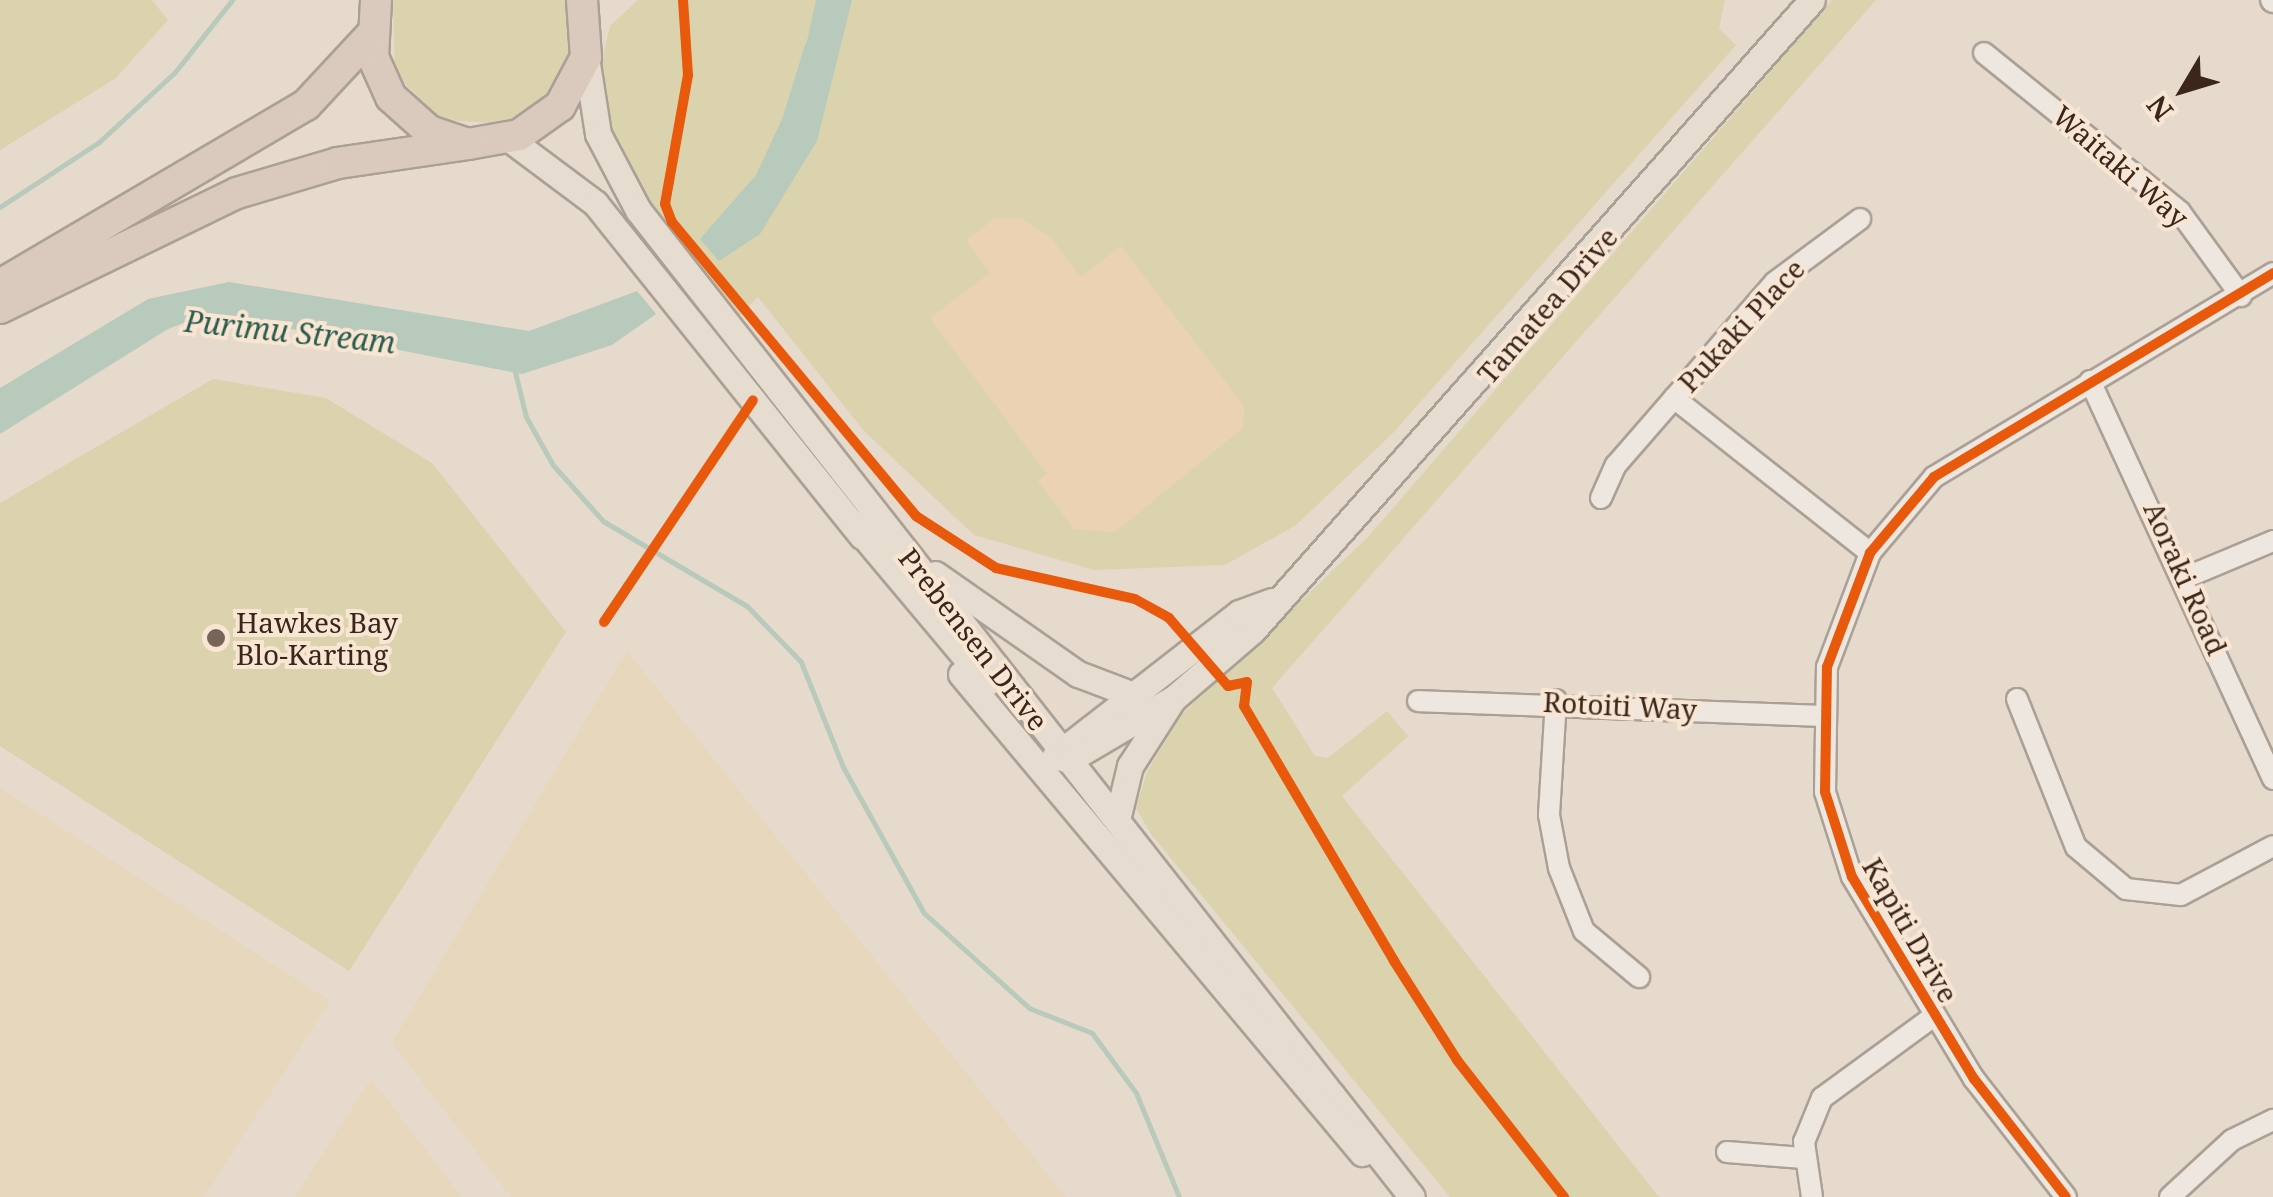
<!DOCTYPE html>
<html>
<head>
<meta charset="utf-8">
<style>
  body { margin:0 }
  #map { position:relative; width:2273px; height:1197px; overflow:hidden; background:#e6dacc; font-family:"Noto Serif",serif }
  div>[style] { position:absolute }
  .farmland>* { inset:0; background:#e7d7bc }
  .green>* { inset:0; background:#dad3ae }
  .sand>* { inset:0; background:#ebd2b2 }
  .water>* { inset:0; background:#b8cabc }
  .stream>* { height:5px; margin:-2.5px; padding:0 2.5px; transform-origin:2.5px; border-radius:2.5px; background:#b8cabc }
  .roads { filter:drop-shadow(2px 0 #aba096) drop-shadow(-2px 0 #aba096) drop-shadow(0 2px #aba096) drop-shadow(0 -2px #aba096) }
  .minor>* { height:20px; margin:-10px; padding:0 10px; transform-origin:10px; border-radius:10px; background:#eee7df }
  .major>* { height:25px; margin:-12.5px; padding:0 12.5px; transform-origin:12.5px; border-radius:12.5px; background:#e6dccf }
  .highway>* { height:30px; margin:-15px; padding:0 15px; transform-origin:15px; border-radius:15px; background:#dacabd }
  .cycleway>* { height:10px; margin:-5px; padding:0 5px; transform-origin:5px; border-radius:5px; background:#e8590c }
  .dots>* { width:28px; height:28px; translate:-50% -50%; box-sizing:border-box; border:5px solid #f8e6d2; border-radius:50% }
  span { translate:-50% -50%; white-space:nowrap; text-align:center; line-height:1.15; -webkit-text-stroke:8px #f8e6d2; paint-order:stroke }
  .street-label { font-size:28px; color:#3b261d }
  .poi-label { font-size:28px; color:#3b261d }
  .left { translate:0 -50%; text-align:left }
  .water-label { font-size:30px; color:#2b5c50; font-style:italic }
  .north { position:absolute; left:2133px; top:40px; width:100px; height:100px; -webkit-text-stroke:8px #f8e6d2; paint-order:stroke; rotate:232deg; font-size:28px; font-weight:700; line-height:40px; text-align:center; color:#3b261d }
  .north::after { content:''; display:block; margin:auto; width:35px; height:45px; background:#3b261d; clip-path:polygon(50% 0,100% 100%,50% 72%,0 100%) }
</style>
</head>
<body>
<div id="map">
  <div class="farmland">
    <i style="clip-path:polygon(627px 651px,1066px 1197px,511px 1197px,392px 1043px)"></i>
    <i style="clip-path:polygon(0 788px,330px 1001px,204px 1197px,0 1197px)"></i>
    <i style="clip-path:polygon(371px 1078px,462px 1197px,295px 1197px)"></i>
  </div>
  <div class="green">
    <i style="clip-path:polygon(0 0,152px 0,168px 20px,116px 78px,0 150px)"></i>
    <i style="clip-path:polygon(393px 0,567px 0,570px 63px,547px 101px,508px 124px,442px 120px,395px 74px)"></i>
    <i style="clip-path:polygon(638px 0,1725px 0,1719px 29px,1736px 45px,1392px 434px,1296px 525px,1225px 565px,1094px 570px,974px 535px,864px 431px,758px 297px,737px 318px,639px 197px,607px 121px,601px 66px,610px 26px)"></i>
    <i style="clip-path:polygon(1832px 0,1876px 0,1272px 688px,1315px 756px,1328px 758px,1387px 711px,1408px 736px,1342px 796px,1659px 1197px,1450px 1197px,1151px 834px,1136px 808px,1147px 772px,1180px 716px,1368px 537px)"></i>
    <i style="clip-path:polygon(213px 379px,326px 398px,432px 463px,566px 632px,349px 971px,0 746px,0 503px)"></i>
  </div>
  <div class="sand">
    <i style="clip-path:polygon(995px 218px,1023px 219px,1051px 238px,1081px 277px,1121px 246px,1244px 406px,1243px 428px,1115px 532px,1074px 529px,1038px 481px,1047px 474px,930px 318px,990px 273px,966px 240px)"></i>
  </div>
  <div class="water">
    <i style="clip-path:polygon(816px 0,852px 0,817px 141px,760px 234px,719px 261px,700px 239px,756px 175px,797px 87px)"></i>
    <i style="clip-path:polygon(229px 282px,529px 331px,637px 291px,656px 314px,612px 345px,522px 374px,209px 313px,168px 329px,0 434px,0 388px,148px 299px)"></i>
  </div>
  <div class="stream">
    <i style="left:785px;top:116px;width:74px;rotate:-72.8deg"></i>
    <i style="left:0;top:207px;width:118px;rotate:-33.3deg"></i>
    <i style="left:99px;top:142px;width:103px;rotate:-42.6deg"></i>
    <i style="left:175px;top:72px;width:92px;rotate:-51.6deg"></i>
    <i style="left:191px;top:317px;width:59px;rotate:5.8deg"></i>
    <i style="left:514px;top:368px;width:50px;rotate:76.2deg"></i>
    <i style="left:526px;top:417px;width:55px;rotate:60.6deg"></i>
    <i style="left:553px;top:465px;width:75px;rotate:48.2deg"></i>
    <i style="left:603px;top:521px;width:167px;rotate:30.6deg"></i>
    <i style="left:747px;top:606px;width:78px;rotate:46deg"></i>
    <i style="left:801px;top:662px;width:113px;rotate:68.2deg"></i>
    <i style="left:843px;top:767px;width:167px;rotate:61deg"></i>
    <i style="left:924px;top:913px;width:142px;rotate:42.1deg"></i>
    <i style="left:1029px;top:1008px;width:68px;rotate:21.6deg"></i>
    <i style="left:1092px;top:1033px;width:74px;rotate:53.7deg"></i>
    <i style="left:1136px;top:1093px;width:113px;rotate:67.5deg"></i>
  </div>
  <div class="roads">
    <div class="minor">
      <i style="left:2271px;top:0;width:3px;rotate:45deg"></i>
      <i style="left:1984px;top:53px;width:252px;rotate:39deg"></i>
      <i style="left:2180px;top:212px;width:104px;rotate:54deg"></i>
      <i style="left:2090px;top:381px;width:438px;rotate:65.3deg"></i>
      <i style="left:1674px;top:398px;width:250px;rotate:38.3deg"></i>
      <i style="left:1601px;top:498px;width:36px;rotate:-66deg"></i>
      <i style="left:1616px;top:465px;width:242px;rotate:-49deg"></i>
      <i style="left:1775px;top:282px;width:106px;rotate:-36.5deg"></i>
      <i style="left:2187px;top:577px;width:93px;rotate:-22.7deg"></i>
      <i style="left:2017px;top:699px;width:159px;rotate:68.3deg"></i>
      <i style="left:2076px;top:847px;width:65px;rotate:40deg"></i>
      <i style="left:2126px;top:889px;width:55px;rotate:6.2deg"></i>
      <i style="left:2181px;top:895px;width:104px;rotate:-28deg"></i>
      <i style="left:1556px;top:700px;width:115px;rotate:93.5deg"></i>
      <i style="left:1549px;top:815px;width:54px;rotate:79.3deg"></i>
      <i style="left:1559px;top:868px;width:68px;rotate:68.4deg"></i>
      <i style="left:1584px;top:931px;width:72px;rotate:39.9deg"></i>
      <i style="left:1418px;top:701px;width:403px;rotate:2.1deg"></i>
      <i style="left:1727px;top:1152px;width:76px;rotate:4.5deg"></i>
      <i style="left:1812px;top:1197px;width:56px;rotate:-98.3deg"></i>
      <i style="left:1804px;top:1142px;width:48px;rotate:-67.8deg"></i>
      <i style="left:1822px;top:1098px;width:139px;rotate:-36.2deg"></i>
      <i style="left:2066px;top:1197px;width:150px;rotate:-127.9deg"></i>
      <i style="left:1974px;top:1079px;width:236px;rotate:-121.1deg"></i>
      <i style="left:1852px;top:877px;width:89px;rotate:-107.6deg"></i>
      <i style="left:1825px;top:792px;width:125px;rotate:-89.1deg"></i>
      <i style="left:1827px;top:667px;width:122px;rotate:-69.3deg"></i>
      <i style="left:1870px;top:553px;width:99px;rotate:-49.9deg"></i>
      <i style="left:1934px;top:477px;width:396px;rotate:-31deg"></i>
      <i style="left:2170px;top:1197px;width:84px;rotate:-42.6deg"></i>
      <i style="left:2232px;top:1140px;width:46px;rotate:-26deg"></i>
    </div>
    <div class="major">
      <i style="left:586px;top:57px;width:78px;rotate:81.1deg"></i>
      <i style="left:598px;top:134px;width:86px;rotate:62.2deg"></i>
      <i style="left:638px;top:210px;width:1254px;rotate:51.9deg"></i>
      <i style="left:508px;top:138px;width:109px;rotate:36.8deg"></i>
      <i style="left:595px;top:203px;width:427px;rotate:51.3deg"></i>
      <i style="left:852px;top:522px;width:210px;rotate:50deg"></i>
      <i style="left:935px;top:574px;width:174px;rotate:35deg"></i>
      <i style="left:1078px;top:674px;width:57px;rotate:20.7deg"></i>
      <i style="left:961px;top:674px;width:625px;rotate:50.07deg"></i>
      <i style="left:1063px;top:750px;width:223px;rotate:-37.9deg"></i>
      <i style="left:1239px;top:613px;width:35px;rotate:-20deg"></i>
      <i style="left:1055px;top:756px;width:15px;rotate:16deg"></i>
      <i style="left:1069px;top:760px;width:122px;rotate:-30.6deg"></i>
      <i style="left:1174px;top:698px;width:104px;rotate:-40.7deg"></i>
      <i style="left:1253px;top:630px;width:842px;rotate:-48.42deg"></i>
      <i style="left:1117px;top:820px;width:56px;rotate:-76.5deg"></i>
      <i style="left:1130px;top:766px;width:76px;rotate:-57.4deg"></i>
    </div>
    <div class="highway">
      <i style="left:376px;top:0;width:57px;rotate:93deg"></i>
      <i style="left:373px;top:57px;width:44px;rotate:65.8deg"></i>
      <i style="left:391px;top:97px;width:51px;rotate:41.8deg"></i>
      <i style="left:429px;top:131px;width:41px;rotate:18.4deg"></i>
      <i style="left:468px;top:144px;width:52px;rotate:-10deg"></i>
      <i style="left:519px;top:135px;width:50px;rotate:-35.3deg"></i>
      <i style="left:560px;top:106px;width:55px;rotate:-62deg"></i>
      <i style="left:586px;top:57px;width:57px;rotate:-94deg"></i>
      <i style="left:0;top:285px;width:355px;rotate:-30.5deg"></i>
      <i style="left:306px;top:105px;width:96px;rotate:-47.1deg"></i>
      <i style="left:0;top:308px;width:263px;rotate:-25.9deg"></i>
      <i style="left:237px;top:193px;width:105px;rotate:-16.5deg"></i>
      <i style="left:338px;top:163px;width:131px;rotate:-8.3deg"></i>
    </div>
  </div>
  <div class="cycleway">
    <i style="left:683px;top:0;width:75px;rotate:86.2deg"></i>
    <i style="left:688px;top:75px;width:131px;rotate:100.1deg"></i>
    <i style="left:665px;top:204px;width:19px;rotate:69deg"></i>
    <i style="left:672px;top:222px;width:382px;rotate:50.3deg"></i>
    <i style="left:916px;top:516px;width:95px;rotate:33deg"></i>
    <i style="left:996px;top:568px;width:142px;rotate:12.6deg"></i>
    <i style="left:1135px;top:599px;width:39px;rotate:29deg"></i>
    <i style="left:1169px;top:618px;width:90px;rotate:49.1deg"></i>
    <i style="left:1228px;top:686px;width:19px;rotate:-12deg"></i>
    <i style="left:1247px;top:682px;width:24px;rotate:97deg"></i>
    <i style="left:1244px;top:706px;width:296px;rotate:59.5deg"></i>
    <i style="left:1394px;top:961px;width:117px;rotate:57.5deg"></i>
    <i style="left:1457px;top:1060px;width:174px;rotate:52deg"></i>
    <i style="left:604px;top:622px;width:267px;rotate:-56.1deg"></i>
    <i style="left:2066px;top:1197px;width:150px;rotate:-127.9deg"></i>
    <i style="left:1974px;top:1079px;width:236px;rotate:-121.1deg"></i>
    <i style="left:1852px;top:877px;width:89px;rotate:-107.6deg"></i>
    <i style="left:1825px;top:792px;width:125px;rotate:-89.1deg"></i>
    <i style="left:1827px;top:667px;width:122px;rotate:-69.3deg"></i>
    <i style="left:1870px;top:553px;width:99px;rotate:-49.9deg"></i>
    <i style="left:1934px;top:477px;width:396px;rotate:-31deg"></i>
  </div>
  <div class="dots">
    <i style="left:216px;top:638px;background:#77655a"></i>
  </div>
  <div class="street-label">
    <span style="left:2121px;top:166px;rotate:41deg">Waitaki Way</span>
    <span style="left:1547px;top:305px;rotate:-49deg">Tamatea Drive</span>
    <span style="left:1741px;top:325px;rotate:-47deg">Pukaki Place</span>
    <span style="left:2186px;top:578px;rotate:66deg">Aoraki Road</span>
    <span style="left:974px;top:639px;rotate:52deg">Prebensen Drive</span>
    <span style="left:1620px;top:705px;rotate:3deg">Rotoiti Way</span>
    <span style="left:1911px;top:930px;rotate:60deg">Kapiti Drive</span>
  </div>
  <div class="poi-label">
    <span class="left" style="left:236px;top:638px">Hawkes Bay<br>Blo-Karting</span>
  </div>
  <div class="water-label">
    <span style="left:290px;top:332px;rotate:6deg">Purimu Stream</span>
  </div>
  <div class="north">N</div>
</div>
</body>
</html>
